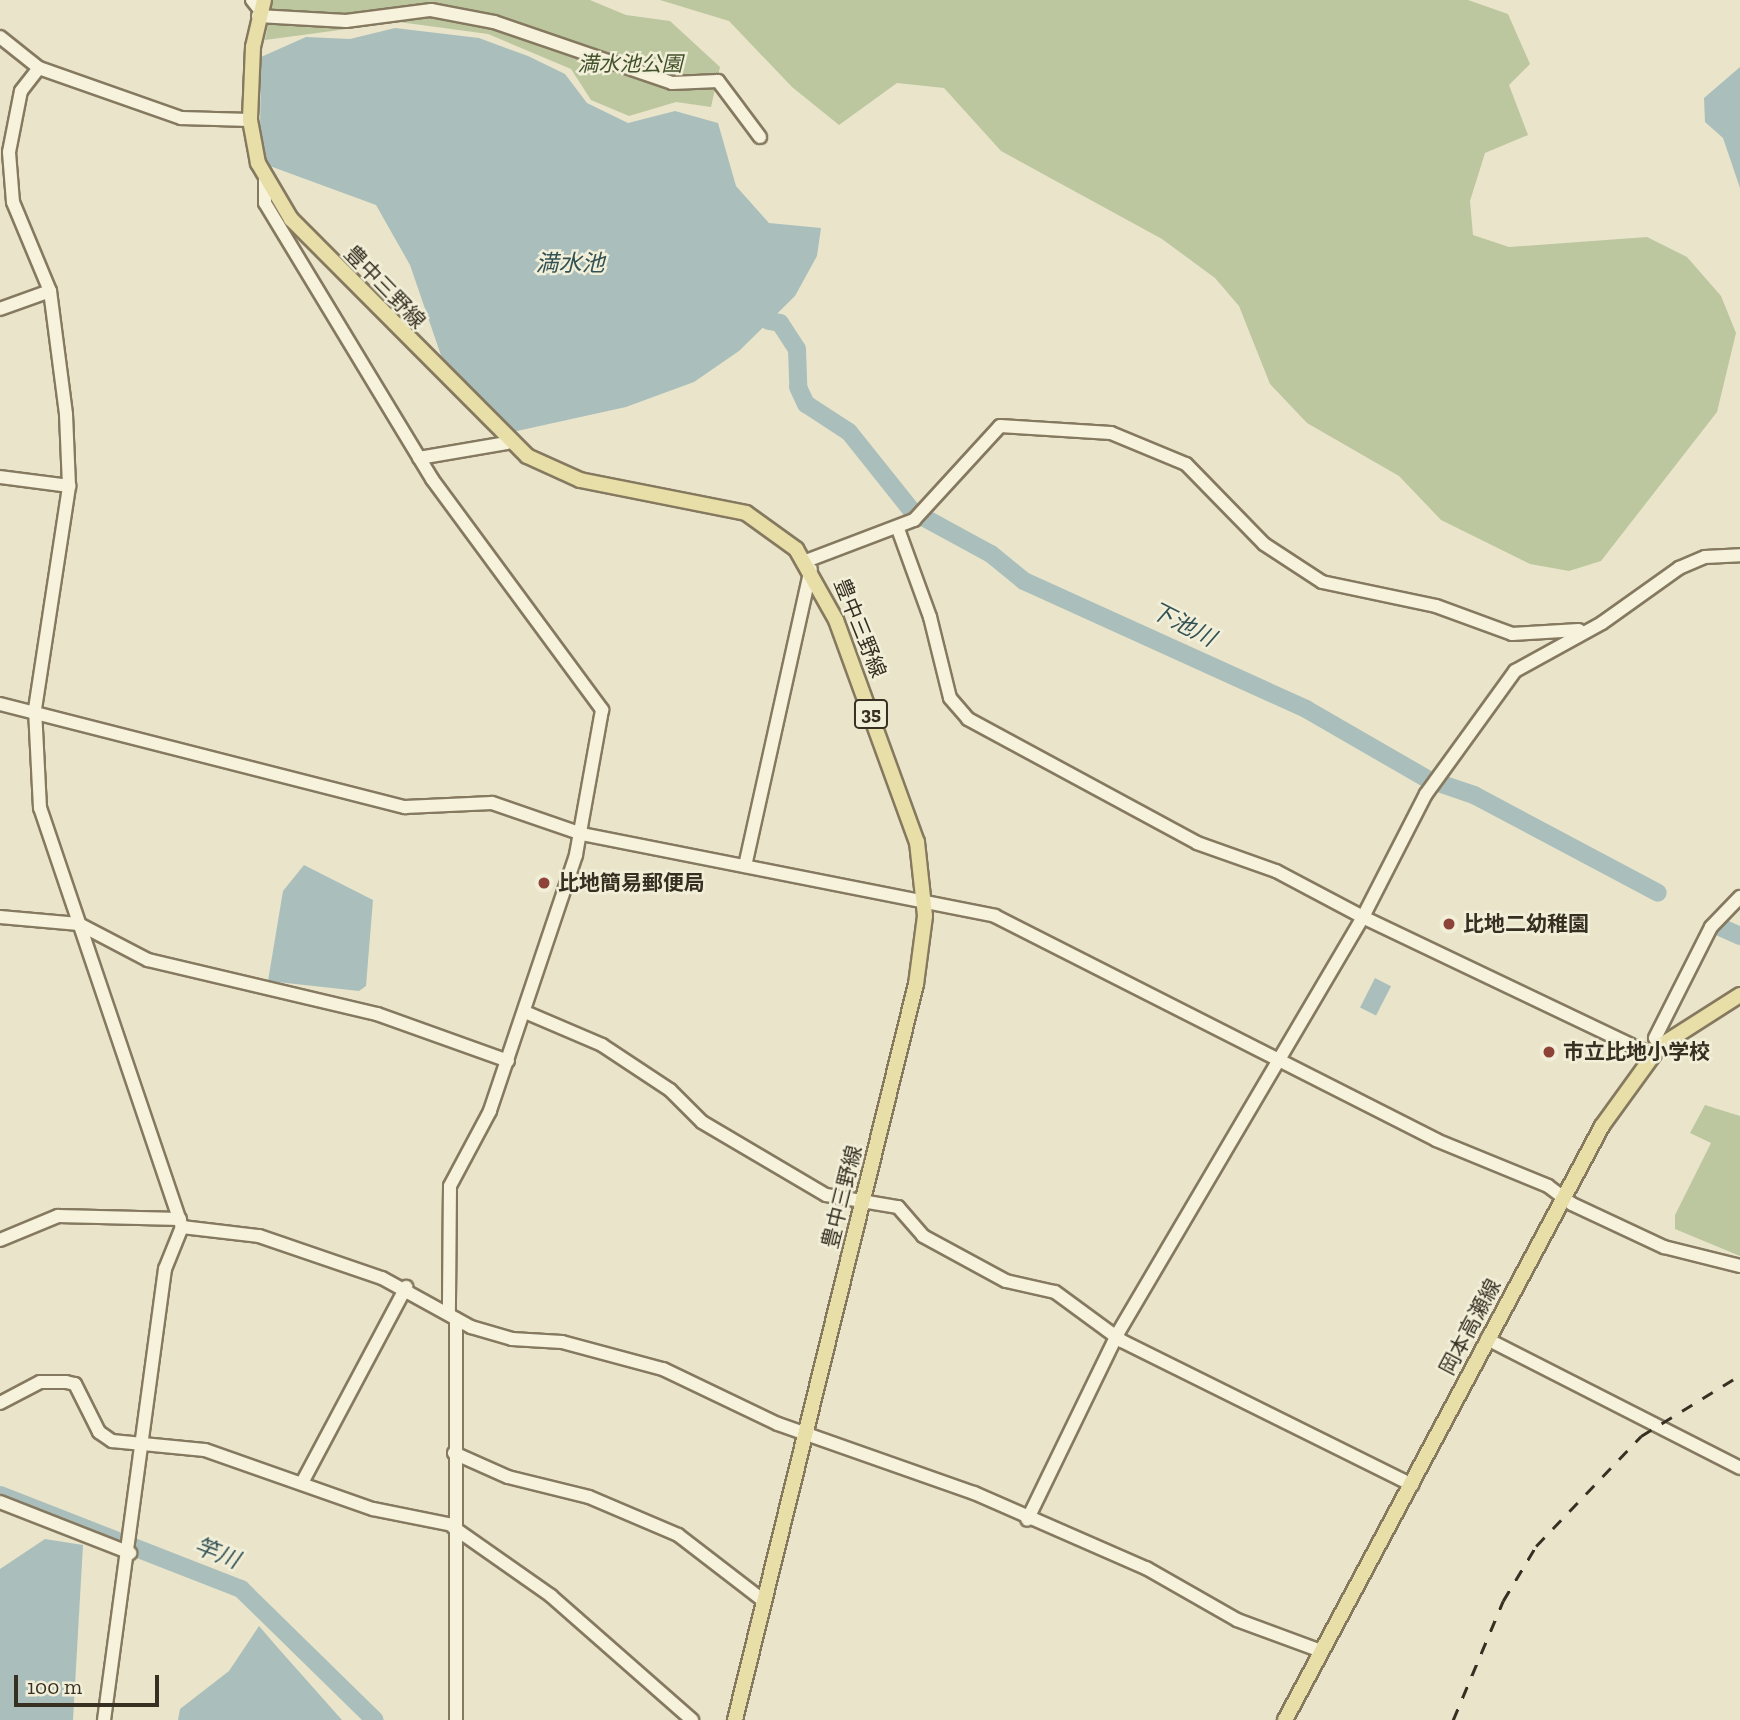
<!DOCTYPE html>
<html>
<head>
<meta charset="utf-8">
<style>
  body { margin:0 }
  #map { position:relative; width:1740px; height:1720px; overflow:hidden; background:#eae5ca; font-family:"Zilla Slab","Noto Sans JP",serif }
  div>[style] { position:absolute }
  .green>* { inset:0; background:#bcc79f }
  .water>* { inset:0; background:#aabfbc; transform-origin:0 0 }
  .river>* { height:18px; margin:-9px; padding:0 9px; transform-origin:9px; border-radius:9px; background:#aabfbc }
  .roads { filter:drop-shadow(2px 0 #857960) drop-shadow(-2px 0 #857960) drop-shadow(0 2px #857960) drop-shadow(0 -2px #857960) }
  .minor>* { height:12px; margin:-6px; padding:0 6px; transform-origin:6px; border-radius:6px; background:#f6f2dc }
  .major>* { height:14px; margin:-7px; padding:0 7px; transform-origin:7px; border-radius:7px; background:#e8dea7 }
  .rail>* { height:2.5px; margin-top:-1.25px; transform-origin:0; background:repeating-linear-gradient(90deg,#372f22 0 12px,transparent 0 24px) }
  .dots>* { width:19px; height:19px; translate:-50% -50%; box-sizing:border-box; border:4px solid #f2efd9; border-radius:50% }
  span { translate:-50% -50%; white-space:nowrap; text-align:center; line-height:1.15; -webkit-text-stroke:5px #f2efd9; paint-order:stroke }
  .shield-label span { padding:2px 5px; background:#f2efd9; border:2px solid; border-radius:5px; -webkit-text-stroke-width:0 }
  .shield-label { font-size:19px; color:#372f22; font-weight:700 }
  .park-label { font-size:21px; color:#42512b; font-style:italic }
  .street-label { font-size:21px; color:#372f22 }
  .poi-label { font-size:21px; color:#372f22; font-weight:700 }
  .left { translate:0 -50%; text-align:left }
  .water-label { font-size:23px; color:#335255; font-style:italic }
  .scale { position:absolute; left:14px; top:1675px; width:145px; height:32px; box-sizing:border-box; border:4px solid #372f22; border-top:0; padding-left:9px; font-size:21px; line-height:24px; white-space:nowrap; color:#372f22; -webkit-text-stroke:5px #f2efd9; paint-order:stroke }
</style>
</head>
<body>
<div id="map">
  <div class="green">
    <i style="clip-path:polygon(273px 0,590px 0,626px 15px,670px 21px,720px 67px,711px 107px,676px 102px,629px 116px,591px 100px,571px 69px,488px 34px,399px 22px,265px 40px)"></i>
    <i style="clip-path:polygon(660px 0,1468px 0,1508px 14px,1530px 64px,1509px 85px,1528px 135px,1485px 153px,1470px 201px,1473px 235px,1509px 247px,1647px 237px,1687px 257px,1721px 296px,1736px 333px,1717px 412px,1601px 561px,1569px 571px,1530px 564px,1441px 520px,1399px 476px,1307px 423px,1270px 384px,1239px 306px,1215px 278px,1162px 239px,1001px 151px,944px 88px,897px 83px,839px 125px,792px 87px,729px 21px)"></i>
    <i style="clip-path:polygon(1705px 1105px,1740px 1116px,1740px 1256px,1675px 1229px,1675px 1215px,1711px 1143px,1690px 1133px)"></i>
  </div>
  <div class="water">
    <i style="clip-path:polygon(395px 28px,479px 38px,528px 56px,565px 74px,587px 103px,628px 123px,675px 111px,718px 123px,736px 186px,769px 223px,821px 228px,817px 256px,795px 296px,739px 351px,694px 382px,626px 407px,508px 433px,446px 370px,410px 265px,376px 205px,267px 165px,260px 134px,261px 57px,306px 37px,350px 39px)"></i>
    <i style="clip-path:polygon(1740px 67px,1740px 188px,1723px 138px,1705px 122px,1704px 98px)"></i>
    <i style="clip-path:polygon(304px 865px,373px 900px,366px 986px,359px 991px,268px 981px,283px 891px)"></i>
    <i style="left:1375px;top:978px;width:18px;height:33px;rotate:27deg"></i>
    <i style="clip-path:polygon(45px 1539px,83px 1545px,73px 1720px,0 1720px,0 1569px)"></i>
    <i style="clip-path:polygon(259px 1626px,278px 1648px,342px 1720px,178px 1720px,180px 1709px,229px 1671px)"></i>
  </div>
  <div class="river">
    <i style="left:769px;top:321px;width:11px;rotate:10deg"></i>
    <i style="left:780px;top:323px;width:31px;rotate:57deg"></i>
    <i style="left:797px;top:349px;width:38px;rotate:88deg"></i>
    <i style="left:798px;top:387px;width:19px;rotate:65deg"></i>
    <i style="left:806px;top:404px;width:51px;rotate:33.1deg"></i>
    <i style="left:849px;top:432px;width:101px;rotate:51.4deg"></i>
    <i style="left:912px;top:511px;width:90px;rotate:28.6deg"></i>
    <i style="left:991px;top:554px;width:43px;rotate:39.3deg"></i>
    <i style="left:1024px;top:581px;width:310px;rotate:24.4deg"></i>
    <i style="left:1306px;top:709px;width:140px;rotate:30deg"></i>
    <i style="left:1427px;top:779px;width:50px;rotate:18.8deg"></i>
    <i style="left:1474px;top:795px;width:208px;rotate:28deg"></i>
    <i style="left:1720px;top:927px;width:22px;rotate:24deg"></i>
    <i style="left:0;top:1495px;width:259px;rotate:21.3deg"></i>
    <i style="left:241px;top:1589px;width:187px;rotate:44.4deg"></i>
  </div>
  <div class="roads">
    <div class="minor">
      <i style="left:252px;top:0;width:13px;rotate:51deg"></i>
      <i style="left:258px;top:16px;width:88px;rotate:3.3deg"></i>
      <i style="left:346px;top:21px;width:86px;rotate:-7.4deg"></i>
      <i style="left:431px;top:10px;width:64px;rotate:10.8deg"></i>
      <i style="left:494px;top:22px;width:188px;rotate:18.9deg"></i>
      <i style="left:672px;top:83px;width:46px;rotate:-2.5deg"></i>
      <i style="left:718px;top:81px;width:70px;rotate:53.1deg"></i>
      <i style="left:0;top:37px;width:50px;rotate:38.5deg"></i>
      <i style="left:265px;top:180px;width:23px;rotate:90deg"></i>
      <i style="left:265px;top:203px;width:323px;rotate:58.8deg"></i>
      <i style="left:432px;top:479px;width:287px;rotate:53.6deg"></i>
      <i style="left:602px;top:710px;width:147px;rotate:100.2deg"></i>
      <i style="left:576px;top:855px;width:270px;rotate:108.6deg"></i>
      <i style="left:490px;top:1111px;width:85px;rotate:118.1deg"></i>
      <i style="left:450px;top:1186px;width:127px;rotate:90.5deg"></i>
      <i style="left:0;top:309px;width:53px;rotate:-19.8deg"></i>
      <i style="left:419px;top:458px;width:89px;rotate:-9.7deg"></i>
      <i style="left:0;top:477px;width:70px;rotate:7.4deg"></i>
      <i style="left:898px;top:529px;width:94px;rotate:70deg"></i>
      <i style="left:930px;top:617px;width:83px;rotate:76.1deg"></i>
      <i style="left:950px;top:698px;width:28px;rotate:49deg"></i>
      <i style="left:968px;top:719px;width:260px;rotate:28.4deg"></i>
      <i style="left:1197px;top:843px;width:84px;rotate:19.5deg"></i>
      <i style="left:1276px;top:871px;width:98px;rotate:27.9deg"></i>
      <i style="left:1363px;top:917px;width:487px;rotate:120.5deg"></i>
      <i style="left:1116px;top:1337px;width:203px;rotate:115.9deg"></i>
      <i style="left:806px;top:561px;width:116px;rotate:-20.8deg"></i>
      <i style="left:914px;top:520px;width:127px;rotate:-47.5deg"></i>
      <i style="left:1000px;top:426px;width:111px;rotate:3.6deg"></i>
      <i style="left:1111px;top:433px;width:81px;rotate:22.5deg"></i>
      <i style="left:1186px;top:464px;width:112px;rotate:45.7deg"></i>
      <i style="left:1264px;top:544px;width:69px;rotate:33.2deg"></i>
      <i style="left:1322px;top:582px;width:116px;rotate:11.9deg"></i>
      <i style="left:1436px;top:606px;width:81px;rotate:20.2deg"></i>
      <i style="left:1512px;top:634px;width:67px;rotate:-3.4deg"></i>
      <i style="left:0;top:704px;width:418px;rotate:14.3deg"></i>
      <i style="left:405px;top:807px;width:87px;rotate:-2.6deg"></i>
      <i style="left:492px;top:803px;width:95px;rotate:19deg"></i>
      <i style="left:582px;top:834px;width:421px;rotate:11.2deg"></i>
      <i style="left:995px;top:916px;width:495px;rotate:26.9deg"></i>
      <i style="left:1436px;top:1140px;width:121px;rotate:22.3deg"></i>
      <i style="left:1548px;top:1186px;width:30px;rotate:37deg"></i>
      <i style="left:1572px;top:1204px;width:102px;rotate:25.1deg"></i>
      <i style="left:1664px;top:1247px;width:78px;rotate:14deg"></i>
      <i style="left:745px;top:866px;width:304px;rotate:-77.5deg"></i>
      <i style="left:0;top:917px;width:79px;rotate:5.1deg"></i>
      <i style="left:79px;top:924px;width:78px;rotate:27.6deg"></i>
      <i style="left:148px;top:960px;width:235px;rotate:13.3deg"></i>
      <i style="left:377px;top:1014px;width:139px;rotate:19.7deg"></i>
      <i style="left:525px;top:1012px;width:84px;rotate:23.2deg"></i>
      <i style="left:602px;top:1045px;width:82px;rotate:33.5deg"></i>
      <i style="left:670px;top:1090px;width:45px;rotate:45deg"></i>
      <i style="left:702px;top:1122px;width:144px;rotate:30.5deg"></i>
      <i style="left:826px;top:1195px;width:73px;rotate:9.5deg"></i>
      <i style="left:898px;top:1207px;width:38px;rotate:49deg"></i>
      <i style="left:923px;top:1236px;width:94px;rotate:28.5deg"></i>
      <i style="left:1006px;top:1281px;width:50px;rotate:12.7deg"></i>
      <i style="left:1055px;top:1292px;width:83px;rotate:36.2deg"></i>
      <i style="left:1122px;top:1341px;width:324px;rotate:26.4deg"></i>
      <i style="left:1660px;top:1046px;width:9px;rotate:-122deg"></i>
      <i style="left:1655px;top:1038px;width:124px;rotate:-63.2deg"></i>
      <i style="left:1711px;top:927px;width:42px;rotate:-46deg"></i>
      <i style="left:1652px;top:1055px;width:320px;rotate:-154.5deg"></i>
      <i style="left:1363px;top:917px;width:138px;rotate:-62.9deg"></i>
      <i style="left:1426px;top:794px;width:152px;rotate:-54.1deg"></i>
      <i style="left:1515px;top:671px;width:99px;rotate:-28.9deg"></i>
      <i style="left:1602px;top:623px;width:95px;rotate:-35.5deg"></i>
      <i style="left:1679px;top:568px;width:28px;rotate:-23deg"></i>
      <i style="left:1705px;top:557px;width:35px;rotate:-3deg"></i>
      <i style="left:182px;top:1227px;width:78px;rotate:6.7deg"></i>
      <i style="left:259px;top:1236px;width:130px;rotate:18.9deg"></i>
      <i style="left:382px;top:1278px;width:102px;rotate:28.8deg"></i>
      <i style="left:471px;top:1327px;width:43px;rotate:16.3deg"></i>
      <i style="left:512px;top:1339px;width:50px;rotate:3.4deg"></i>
      <i style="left:562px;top:1342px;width:105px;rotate:15deg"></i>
      <i style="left:663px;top:1369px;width:127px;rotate:25.6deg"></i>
      <i style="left:778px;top:1424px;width:208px;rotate:19.4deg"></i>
      <i style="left:974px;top:1493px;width:188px;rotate:23.6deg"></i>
      <i style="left:1146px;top:1568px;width:105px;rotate:29.7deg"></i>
      <i style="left:1237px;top:1620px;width:90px;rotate:20.3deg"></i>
      <i style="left:0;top:1240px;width:63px;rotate:-22.5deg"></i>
      <i style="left:58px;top:1216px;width:122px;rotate:1.4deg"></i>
      <i style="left:456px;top:1319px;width:401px;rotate:90deg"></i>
      <i style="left:1487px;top:1339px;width:284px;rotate:27deg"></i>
      <i style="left:0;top:1403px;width:45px;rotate:-27.7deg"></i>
      <i style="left:40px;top:1382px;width:26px"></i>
      <i style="left:66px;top:1382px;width:9px;rotate:13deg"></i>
      <i style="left:75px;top:1384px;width:54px;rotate:63.4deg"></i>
      <i style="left:99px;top:1432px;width:16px;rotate:35deg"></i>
      <i style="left:112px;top:1441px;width:93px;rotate:5.5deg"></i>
      <i style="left:205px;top:1450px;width:178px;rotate:19.4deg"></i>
      <i style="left:373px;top:1509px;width:82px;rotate:11.3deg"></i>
      <i style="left:454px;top:1453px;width:59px;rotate:24deg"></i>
      <i style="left:508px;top:1477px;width:83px;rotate:13.9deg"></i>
      <i style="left:589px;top:1497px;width:97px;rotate:23.1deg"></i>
      <i style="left:678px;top:1535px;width:108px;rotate:37.5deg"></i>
      <i style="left:303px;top:1481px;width:220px;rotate:-62deg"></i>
      <i style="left:0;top:1502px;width:140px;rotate:21.4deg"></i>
      <i style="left:453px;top:1527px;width:120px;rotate:35.1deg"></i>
      <i style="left:551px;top:1596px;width:188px;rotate:41.3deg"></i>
      <i style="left:104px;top:1720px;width:455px;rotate:-82.3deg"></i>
      <i style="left:165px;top:1269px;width:45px;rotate:-68deg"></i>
      <i style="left:182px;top:1227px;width:442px;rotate:-108.7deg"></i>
      <i style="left:40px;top:808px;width:99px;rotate:-92.9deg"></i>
      <i style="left:35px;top:709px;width:226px;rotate:-81.3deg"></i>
      <i style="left:69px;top:486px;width:72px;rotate:-92.4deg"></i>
      <i style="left:66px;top:414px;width:124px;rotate:-97.4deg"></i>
      <i style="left:50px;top:291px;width:96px;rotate:-112.6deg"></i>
      <i style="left:13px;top:202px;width:50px;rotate:-94.6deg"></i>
      <i style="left:9px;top:152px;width:62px;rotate:-78.9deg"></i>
      <i style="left:21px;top:91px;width:29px;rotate:-52deg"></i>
      <i style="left:39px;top:68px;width:151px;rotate:19.4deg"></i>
      <i style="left:181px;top:118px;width:69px;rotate:1.7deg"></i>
    </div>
    <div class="major">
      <i style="left:264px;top:0;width:48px;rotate:103.2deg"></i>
      <i style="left:253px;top:47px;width:73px;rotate:92.4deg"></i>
      <i style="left:250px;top:120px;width:44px;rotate:79.5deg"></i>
      <i style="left:258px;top:163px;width:65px;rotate:59.5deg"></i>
      <i style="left:291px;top:219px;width:334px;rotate:45.1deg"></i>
      <i style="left:527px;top:456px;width:58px;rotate:24.4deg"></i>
      <i style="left:580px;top:480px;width:169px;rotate:11.2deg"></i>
      <i style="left:746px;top:513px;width:62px;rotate:35.8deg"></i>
      <i style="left:796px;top:549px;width:81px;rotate:60.6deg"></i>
      <i style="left:836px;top:620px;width:236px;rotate:70deg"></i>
      <i style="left:917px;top:842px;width:74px;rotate:83.8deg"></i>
      <i style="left:925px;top:916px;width:69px;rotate:97.5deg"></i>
      <i style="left:916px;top:984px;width:758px;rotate:103.82deg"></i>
      <i style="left:1285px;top:1720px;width:673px;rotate:-61.91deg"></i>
      <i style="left:1602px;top:1126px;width:99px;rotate:-54.1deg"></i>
      <i style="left:1660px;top:1046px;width:95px;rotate:-32.5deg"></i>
    </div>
  </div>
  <div class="rail">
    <i style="left:1453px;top:1720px;width:129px;rotate:-67.2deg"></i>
    <i style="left:1503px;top:1601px;width:64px;rotate:-59deg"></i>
    <i style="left:1536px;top:1546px;width:152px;rotate:-46.3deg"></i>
    <i style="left:1641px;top:1436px;width:116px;rotate:-31.6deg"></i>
  </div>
  <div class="dots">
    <i style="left:544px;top:883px;background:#8d4337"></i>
    <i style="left:1449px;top:924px;background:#8d4337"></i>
    <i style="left:1549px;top:1052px;background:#8d4337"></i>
  </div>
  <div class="shield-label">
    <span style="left:871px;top:714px">35</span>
  </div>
  <div class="park-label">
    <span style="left:630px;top:64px">満水池公園</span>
  </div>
  <div class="street-label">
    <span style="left:385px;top:287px;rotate:46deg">豊中三野線</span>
    <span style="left:860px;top:628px;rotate:68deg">豊中三野線</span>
    <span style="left:842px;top:1197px;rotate:-76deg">豊中三野線</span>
    <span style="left:1470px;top:1327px;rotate:-62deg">岡本高瀬線</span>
  </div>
  <div class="poi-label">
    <span class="left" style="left:558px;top:883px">比地簡易郵便局</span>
    <span class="left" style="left:1463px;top:924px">比地二幼稚園</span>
    <span class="left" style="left:1563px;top:1052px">市立比地小学校</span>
  </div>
  <div class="water-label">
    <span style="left:570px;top:263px">満水池</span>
    <span style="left:1183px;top:624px;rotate:27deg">下池川</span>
    <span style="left:217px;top:1553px;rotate:21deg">竿川</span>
  </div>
  <div class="scale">100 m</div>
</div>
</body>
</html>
